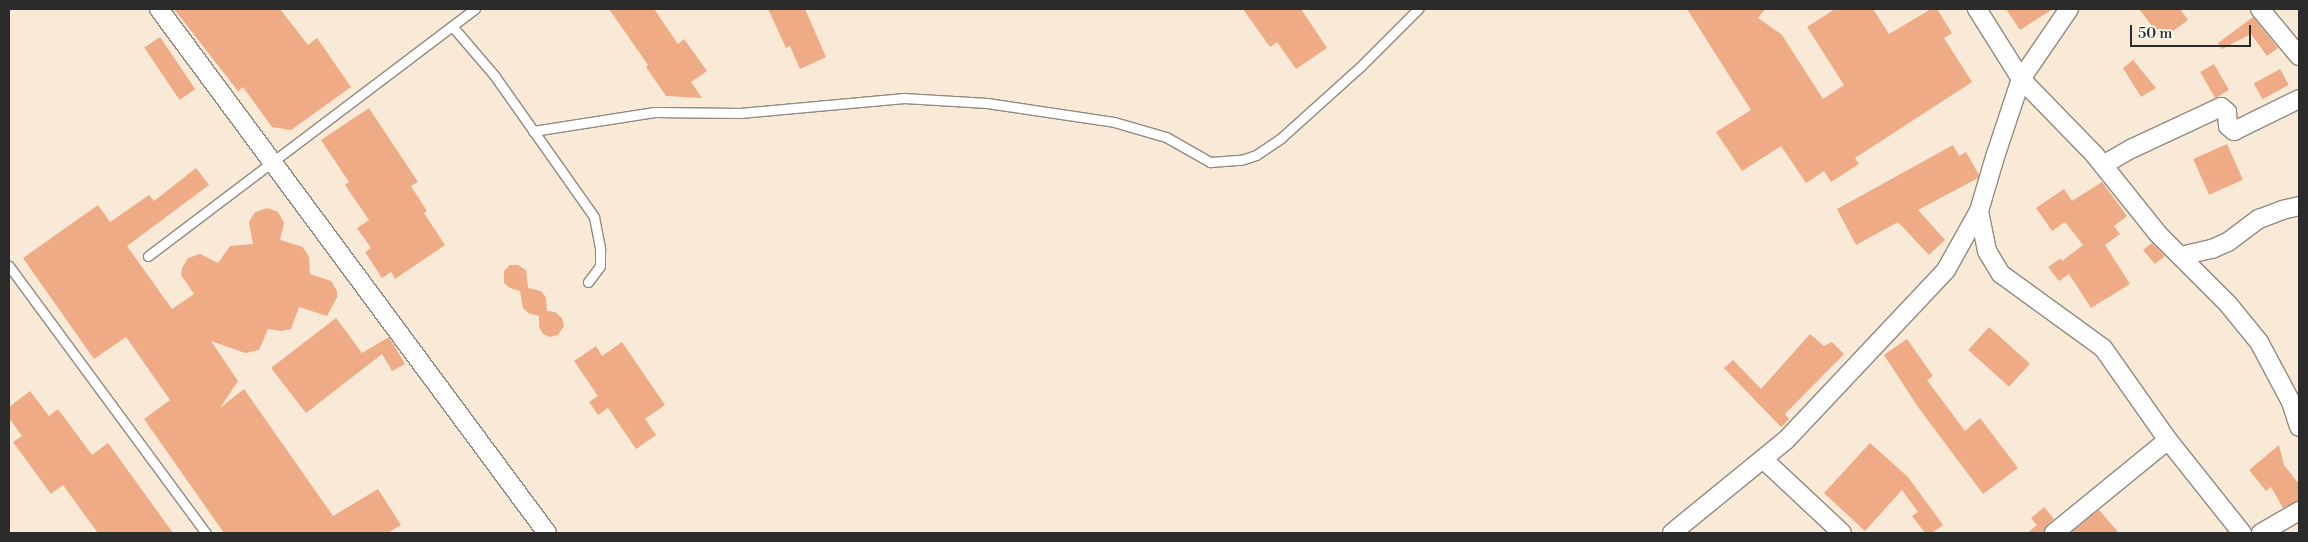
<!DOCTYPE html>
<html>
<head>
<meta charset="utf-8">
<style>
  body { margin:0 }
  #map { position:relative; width:2308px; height:542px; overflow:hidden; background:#f8ead7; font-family:"Libre Bodoni",serif }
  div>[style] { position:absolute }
  .building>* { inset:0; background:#efab85; transform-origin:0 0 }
  .roads { filter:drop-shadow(1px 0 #928a81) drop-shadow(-1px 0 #928a81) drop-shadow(0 1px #928a81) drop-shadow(0 -1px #928a81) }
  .lane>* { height:9px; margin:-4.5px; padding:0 4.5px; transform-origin:4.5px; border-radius:4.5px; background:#fff }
  .street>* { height:18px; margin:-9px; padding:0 9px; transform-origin:9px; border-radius:9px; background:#fff }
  span { translate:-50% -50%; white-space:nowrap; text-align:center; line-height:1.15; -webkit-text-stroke:4px #fbf7ec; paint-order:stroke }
  .frame { position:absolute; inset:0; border:10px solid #2b2b2b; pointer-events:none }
  .scale { position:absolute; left:2130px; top:25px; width:121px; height:22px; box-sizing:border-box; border:2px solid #2b2b2b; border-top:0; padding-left:6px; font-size:15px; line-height:18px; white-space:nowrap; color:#2b2b2b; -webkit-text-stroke:4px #fbf7ec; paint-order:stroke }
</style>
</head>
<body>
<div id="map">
  <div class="building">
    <i style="clip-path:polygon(174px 9px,280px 9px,308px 45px,317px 38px,351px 87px,291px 130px,272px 127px,243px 87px,238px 91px)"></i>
    <i style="clip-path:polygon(609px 9px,654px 9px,678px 44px,684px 39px,707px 71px,691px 82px,702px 98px,666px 96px,646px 67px,648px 65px)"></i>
    <i style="clip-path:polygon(768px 9px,805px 9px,826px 57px,800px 69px,790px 46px,786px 48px)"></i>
    <i style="clip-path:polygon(1243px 9px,1301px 9px,1327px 48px,1296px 69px,1277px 42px,1270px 47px)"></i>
    <i style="clip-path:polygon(1687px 9px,1765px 9px,1758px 18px,1782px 35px,1823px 99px,1844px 85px,1807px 27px,1835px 9px,1873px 9px,1889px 34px,1931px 9px,1937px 9px,1952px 33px,1944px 38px,1972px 82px,1855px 158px,1859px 164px,1831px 182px,1824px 171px,1806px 183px,1781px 146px,1742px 171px,1716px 132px,1751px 110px)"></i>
    <i style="clip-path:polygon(2006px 9px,2053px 9px,2020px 30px)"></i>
    <i style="clip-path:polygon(2139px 9px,2180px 9px,2188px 20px,2162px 39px)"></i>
    <i style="clip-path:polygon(2253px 17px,2278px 48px,2267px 56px,2251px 34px,2222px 49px,2218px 43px)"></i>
    <i style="left:160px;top:37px;width:63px;height:19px;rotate:56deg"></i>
    <i style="clip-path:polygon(2133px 60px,2156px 88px,2141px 97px,2123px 68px)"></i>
    <i style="left:2214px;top:64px;width:30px;height:16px;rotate:60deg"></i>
    <i style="left:2280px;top:69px;width:18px;height:30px;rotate:61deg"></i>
    <i style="clip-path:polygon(369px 108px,418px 182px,411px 186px,427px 211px,424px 213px,445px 245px,395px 279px,391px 272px,382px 278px,365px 252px,371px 248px,357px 228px,369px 220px,345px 185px,349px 182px,321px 140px)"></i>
    <i style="left:2227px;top:144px;width:39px;height:37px;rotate:66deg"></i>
    <i style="clip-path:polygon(1953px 145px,1959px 156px,1966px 152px,1979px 175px,1978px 178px,1918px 210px,1945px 240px,1929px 255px,1898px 222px,1856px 245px,1837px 209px)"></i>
    <i style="clip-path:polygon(196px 168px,209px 185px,127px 246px,172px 309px,194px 294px,181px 275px,182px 268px,188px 258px,200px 254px,218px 263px,230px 246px,253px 244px,249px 222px,255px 212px,267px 208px,278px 212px,284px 223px,280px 240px,303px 247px,309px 257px,310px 274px,331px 281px,337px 291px,337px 297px,327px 316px,299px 307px,291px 329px,281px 331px,268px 329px,259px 350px,245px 353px,211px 341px,238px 381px,220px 408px,244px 389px,333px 516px,378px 489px,401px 525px,388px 533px,224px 533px,144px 419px,170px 400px,126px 337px,94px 359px,23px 258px,98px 205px,110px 222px,149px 195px,154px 201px)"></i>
    <i style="clip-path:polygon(2102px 182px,2127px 216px,2114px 226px,2120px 234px,2105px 245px,2130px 284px,2091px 308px,2069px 274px,2059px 281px,2048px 267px,2061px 258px,2062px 261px,2083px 245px,2065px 222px,2052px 231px,2036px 208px,2064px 189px,2072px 201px)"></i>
    <i style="clip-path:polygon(2152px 243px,2165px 256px,2155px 264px,2143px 250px)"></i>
    <i style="clip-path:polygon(510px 265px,518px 265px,526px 270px,528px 288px,541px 291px,546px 298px,547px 311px,555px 312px,562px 318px,564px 326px,558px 335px,550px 337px,543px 334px,539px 327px,539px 316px,528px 313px,523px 308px,520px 291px,510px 288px,504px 283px,504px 271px)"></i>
    <i style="clip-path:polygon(336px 318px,362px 353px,389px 337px,405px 364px,392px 371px,382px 354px,306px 413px,271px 368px)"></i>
    <i style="left:1989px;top:327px;width:55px;height:31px;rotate:42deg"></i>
    <i style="clip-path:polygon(1810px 334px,1824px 346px,1832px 342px,1844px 354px,1785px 414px,1789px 419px,1781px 427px,1724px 368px,1733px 360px,1761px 389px)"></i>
    <i style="clip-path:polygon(1907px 339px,1933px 376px,1927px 380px,1965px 431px,1980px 418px,2018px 468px,1983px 494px,1918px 407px,1884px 355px)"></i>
    <i style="clip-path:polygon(622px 342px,665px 405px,645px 419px,656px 435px,636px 449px,608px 408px,598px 415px,589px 402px,598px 396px,574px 361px,596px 346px,602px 356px)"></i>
    <i style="clip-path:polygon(30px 391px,49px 416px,58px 409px,92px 455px,108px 443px,173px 533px,98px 533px,63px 485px,51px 494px,13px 442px,22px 436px,9px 418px,9px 407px)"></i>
    <i style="clip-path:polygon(1870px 443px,1908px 477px,1943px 525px,1932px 533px,1925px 533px,1912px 516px,1918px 512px,1902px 490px,1865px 531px,1824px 493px)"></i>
    <i style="clip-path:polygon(2279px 445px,2284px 465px,2299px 484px,2299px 500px,2283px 508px,2271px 487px,2266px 491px,2249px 470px)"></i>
    <i style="clip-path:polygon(2044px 507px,2054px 519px,2047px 525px,2044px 533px,2027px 533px,2037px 525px,2031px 518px)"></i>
    <i style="clip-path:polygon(2099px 510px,2119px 533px,2070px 533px)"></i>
  </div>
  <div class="roads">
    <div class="lane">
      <i style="left:452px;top:26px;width:65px;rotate:49.4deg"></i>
      <i style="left:494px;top:75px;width:174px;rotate:54.8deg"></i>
      <i style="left:594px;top:217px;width:33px;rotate:79deg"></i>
      <i style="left:600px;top:249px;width:17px;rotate:90deg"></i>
      <i style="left:600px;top:266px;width:20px;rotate:127deg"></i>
      <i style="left:533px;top:131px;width:123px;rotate:-8.9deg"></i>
      <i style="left:655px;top:112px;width:85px;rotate:0.7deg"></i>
      <i style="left:740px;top:113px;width:165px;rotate:-5.2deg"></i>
      <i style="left:904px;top:98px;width:83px;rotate:3.4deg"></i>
      <i style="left:987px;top:103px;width:128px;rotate:8.5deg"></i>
      <i style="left:1114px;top:122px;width:54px;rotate:16.1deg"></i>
      <i style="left:1166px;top:137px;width:51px;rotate:29.6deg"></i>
      <i style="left:1210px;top:162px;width:31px;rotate:-4deg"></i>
      <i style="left:1241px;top:160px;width:16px;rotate:-18deg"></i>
      <i style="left:1256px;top:155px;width:30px;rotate:-34deg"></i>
      <i style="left:1281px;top:138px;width:108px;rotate:-42deg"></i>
      <i style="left:1361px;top:66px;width:81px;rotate:-45deg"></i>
      <i style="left:148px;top:256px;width:410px;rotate:-37.1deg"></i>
      <i style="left:9px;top:266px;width:332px;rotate:53.6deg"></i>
    </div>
    <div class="street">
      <i style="left:159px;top:9px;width:652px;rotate:53.48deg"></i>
      <i style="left:1977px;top:9px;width:83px;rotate:57.8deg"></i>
      <i style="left:2021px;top:79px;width:105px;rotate:45.8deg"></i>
      <i style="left:2094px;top:154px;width:102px;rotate:51.3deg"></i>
      <i style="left:2158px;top:234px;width:99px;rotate:45deg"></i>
      <i style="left:2228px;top:304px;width:49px;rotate:50.8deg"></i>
      <i style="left:2259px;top:342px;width:68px;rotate:61.9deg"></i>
      <i style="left:2291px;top:402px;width:26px;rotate:72deg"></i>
      <i style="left:2260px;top:9px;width:61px;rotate:50.3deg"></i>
      <i style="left:2103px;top:165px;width:34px;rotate:-30deg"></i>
      <i style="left:2133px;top:148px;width:97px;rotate:-25deg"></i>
      <i style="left:2221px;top:107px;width:8px;rotate:40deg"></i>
      <i style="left:2227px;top:112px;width:14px;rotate:86deg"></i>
      <i style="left:2228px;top:126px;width:8px;rotate:40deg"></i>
      <i style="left:2234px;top:131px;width:72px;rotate:-26.2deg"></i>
      <i style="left:1979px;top:211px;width:41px;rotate:78.7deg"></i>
      <i style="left:1987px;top:251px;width:27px;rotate:59deg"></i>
      <i style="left:2001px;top:274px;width:126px;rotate:36deg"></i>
      <i style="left:2103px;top:348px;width:113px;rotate:54.8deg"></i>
      <i style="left:2168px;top:440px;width:119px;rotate:51.5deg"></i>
      <i style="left:2181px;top:256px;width:32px;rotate:-13deg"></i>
      <i style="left:2212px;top:249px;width:17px;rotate:-24deg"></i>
      <i style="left:2228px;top:242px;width:39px;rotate:-37deg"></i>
      <i style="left:2259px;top:219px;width:25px;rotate:-21deg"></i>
      <i style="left:2282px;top:210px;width:17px;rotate:-13deg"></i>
      <i style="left:1763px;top:459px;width:108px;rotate:43.1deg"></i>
      <i style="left:1672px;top:533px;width:147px;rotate:-39.2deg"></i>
      <i style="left:1786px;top:440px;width:233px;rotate:-46.7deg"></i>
      <i style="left:1946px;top:270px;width:68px;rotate:-60.8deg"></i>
      <i style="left:1979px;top:211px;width:56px;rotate:-73.5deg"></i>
      <i style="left:1995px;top:157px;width:82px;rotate:-71.6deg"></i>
      <i style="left:2021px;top:79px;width:85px;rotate:-55.6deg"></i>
      <i style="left:2054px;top:533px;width:147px;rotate:-39.2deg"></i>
      <i style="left:2261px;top:533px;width:44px;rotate:-30.1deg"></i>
    </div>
  </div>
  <div class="frame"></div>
  <div class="scale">50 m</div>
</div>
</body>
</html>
